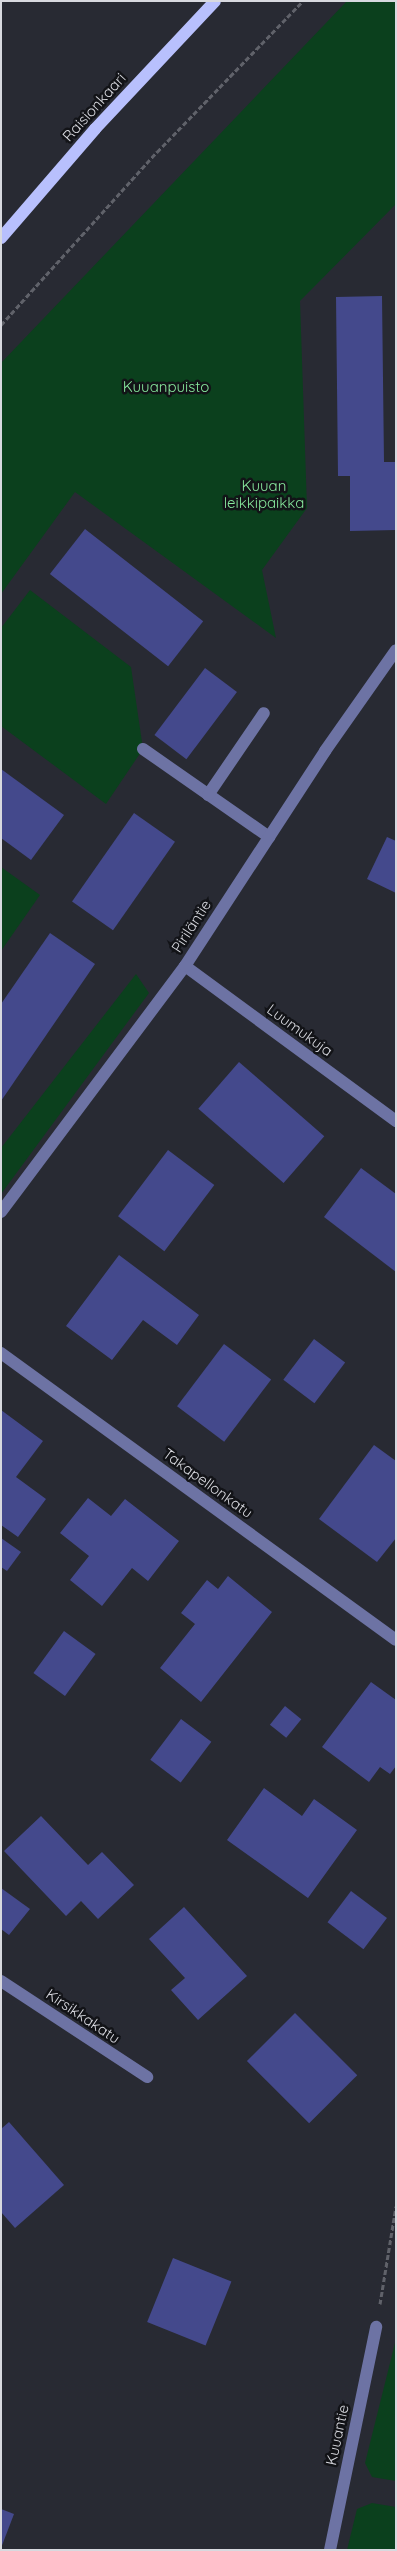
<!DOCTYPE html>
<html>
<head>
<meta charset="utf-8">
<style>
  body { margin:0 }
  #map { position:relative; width:397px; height:2551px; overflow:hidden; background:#282a33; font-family:Quicksand,sans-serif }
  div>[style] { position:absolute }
  .green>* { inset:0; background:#0b401d }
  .building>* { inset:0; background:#44498c; transform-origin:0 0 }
  .path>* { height:3px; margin-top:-1.5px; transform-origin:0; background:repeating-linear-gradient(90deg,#60626a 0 5px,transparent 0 7.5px) }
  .minor>* { height:12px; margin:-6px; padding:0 6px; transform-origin:6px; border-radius:6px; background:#6d73a4 }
  .major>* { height:12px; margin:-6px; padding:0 6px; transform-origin:6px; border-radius:6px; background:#b8c0fd }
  span { translate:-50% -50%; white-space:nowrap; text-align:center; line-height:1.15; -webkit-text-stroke:5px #121317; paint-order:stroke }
  .street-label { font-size:15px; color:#d8d9df }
  .park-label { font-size:15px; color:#88e99e }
  .frame { position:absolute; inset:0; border:2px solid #d8d9df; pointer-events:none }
</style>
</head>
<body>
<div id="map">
  <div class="green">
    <i style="clip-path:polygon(347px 1px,396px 1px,396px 204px,300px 301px,307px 508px,262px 570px,276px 638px,75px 492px,1px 594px,1px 363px)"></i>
    <i style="clip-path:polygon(30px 590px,131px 667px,143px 749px,106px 804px,1px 726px,1px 628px)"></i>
    <i style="clip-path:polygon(1px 867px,40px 895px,1px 951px)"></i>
    <i style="clip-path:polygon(136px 974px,149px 993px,1px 1194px,1px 1148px)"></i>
    <i style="clip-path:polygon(396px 2339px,396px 2481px,372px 2477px,365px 2463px)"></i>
    <i style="clip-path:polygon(372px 2503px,396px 2507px,396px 2550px,347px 2550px,357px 2509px)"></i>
  </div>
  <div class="building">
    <i style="clip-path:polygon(382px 296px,384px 462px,396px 462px,396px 530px,350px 531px,350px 476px,338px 476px,336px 297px)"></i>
    <i style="left:85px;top:529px;width:150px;height:57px;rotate:38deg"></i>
    <i style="left:205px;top:668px;width:40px;height:84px;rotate:37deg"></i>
    <i style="clip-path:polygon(1px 769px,64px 815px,31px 860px,1px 838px)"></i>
    <i style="left:134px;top:813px;width:50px;height:108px;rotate:35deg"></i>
    <i style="clip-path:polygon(387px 837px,396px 841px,396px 893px,367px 879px)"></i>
    <i style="clip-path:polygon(50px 933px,95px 964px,1px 1101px,1px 1004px)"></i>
    <i style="left:239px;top:1062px;width:113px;height:62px;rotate:41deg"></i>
    <i style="left:168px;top:1150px;width:58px;height:83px;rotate:37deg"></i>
    <i style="clip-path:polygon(361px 1168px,396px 1194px,396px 1272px,324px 1217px)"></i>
    <i style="clip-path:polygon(119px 1255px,199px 1315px,177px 1345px,143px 1320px,112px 1360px,66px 1326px)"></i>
    <i style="left:314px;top:1339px;width:39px;height:51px;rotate:37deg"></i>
    <i style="left:224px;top:1344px;width:59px;height:78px;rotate:37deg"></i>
    <i style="clip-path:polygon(1px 1410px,43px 1441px,16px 1477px,46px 1499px,18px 1537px,1px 1525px)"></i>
    <i style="clip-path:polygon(374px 1445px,396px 1461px,396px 1538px,377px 1562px,319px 1519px)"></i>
    <i style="clip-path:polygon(88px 1498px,111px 1516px,125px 1499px,179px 1541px,148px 1581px,132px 1568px,102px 1606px,70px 1580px,89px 1556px,60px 1533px)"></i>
    <i style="clip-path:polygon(1px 1538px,21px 1552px,7px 1571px,1px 1567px)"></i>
    <i style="clip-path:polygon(228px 1576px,272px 1612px,201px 1702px,160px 1668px,195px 1624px,181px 1613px,207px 1580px,218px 1589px)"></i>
    <i style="left:64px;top:1631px;width:39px;height:52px;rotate:36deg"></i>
    <i style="clip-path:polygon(371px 1682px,396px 1700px,396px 1766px,390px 1774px,380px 1767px,369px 1782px,322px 1747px)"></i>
    <i style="left:285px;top:1706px;width:21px;height:24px;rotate:39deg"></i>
    <i style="left:181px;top:1719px;width:38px;height:51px;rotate:37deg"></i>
    <i style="clip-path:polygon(264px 1788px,302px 1816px,314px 1799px,357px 1830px,308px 1898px,227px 1840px)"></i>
    <i style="clip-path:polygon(41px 1816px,88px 1865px,102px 1852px,134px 1885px,98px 1919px,81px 1901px,66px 1916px,4px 1851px)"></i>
    <i style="clip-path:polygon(1px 1888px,30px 1909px,9px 1935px,1px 1929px)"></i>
    <i style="left:351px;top:1891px;width:45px;height:39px;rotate:37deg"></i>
    <i style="clip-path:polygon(184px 1907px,247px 1976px,198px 2020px,171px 1990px,185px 1978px,149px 1939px)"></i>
    <i style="left:295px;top:2013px;width:88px;height:68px;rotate:45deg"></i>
    <i style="clip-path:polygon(9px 2122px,64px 2185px,15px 2228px,1px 2212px,1px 2129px)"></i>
    <i style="left:173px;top:2258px;width:63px;height:69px;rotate:22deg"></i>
    <i style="clip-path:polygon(1px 2509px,14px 2514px,1px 2548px)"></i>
  </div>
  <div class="path">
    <i style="left:1px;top:325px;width:233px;rotate:-48deg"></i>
    <i style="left:157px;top:152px;width:210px;rotate:-46deg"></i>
    <i style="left:380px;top:2304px;width:99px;rotate:-80.7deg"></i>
  </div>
  <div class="minor">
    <i style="left:143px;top:749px;width:154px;rotate:34.9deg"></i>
    <i style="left:208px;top:795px;width:99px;rotate:-55.7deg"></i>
    <i style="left:185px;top:966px;width:262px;rotate:36.3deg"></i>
    <i style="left:1px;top:1212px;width:307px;rotate:-53.2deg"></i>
    <i style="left:185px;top:966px;width:257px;rotate:-56.9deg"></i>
    <i style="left:325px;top:751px;width:123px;rotate:-54.9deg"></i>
    <i style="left:1px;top:1353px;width:488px;rotate:36deg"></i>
    <i style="left:1px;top:1981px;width:175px;rotate:33.3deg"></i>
    <i style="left:330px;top:2550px;width:228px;rotate:-78.3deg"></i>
  </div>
  <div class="major">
    <i style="left:1px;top:238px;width:144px;rotate:-49.2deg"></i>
    <i style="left:95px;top:129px;width:175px;rotate:-46.8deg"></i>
  </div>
  <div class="street-label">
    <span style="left:94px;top:107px;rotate:-48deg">Raisionkaari</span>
    <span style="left:191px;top:926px;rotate:-57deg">Piriläntie</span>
    <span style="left:300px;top:1030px;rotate:36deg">Luumukuja</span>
    <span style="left:208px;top:1483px;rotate:36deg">Takapellonkatu</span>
    <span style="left:83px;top:2016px;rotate:34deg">Kirsikkakatu</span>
    <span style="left:337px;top:2435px;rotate:-78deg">Kuuantie</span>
  </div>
  <div class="park-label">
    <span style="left:166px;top:387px">Kuuanpuisto</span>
    <span style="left:264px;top:494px">Kuuan<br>leikkipaikka</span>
  </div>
  <div class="frame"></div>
</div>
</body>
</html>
